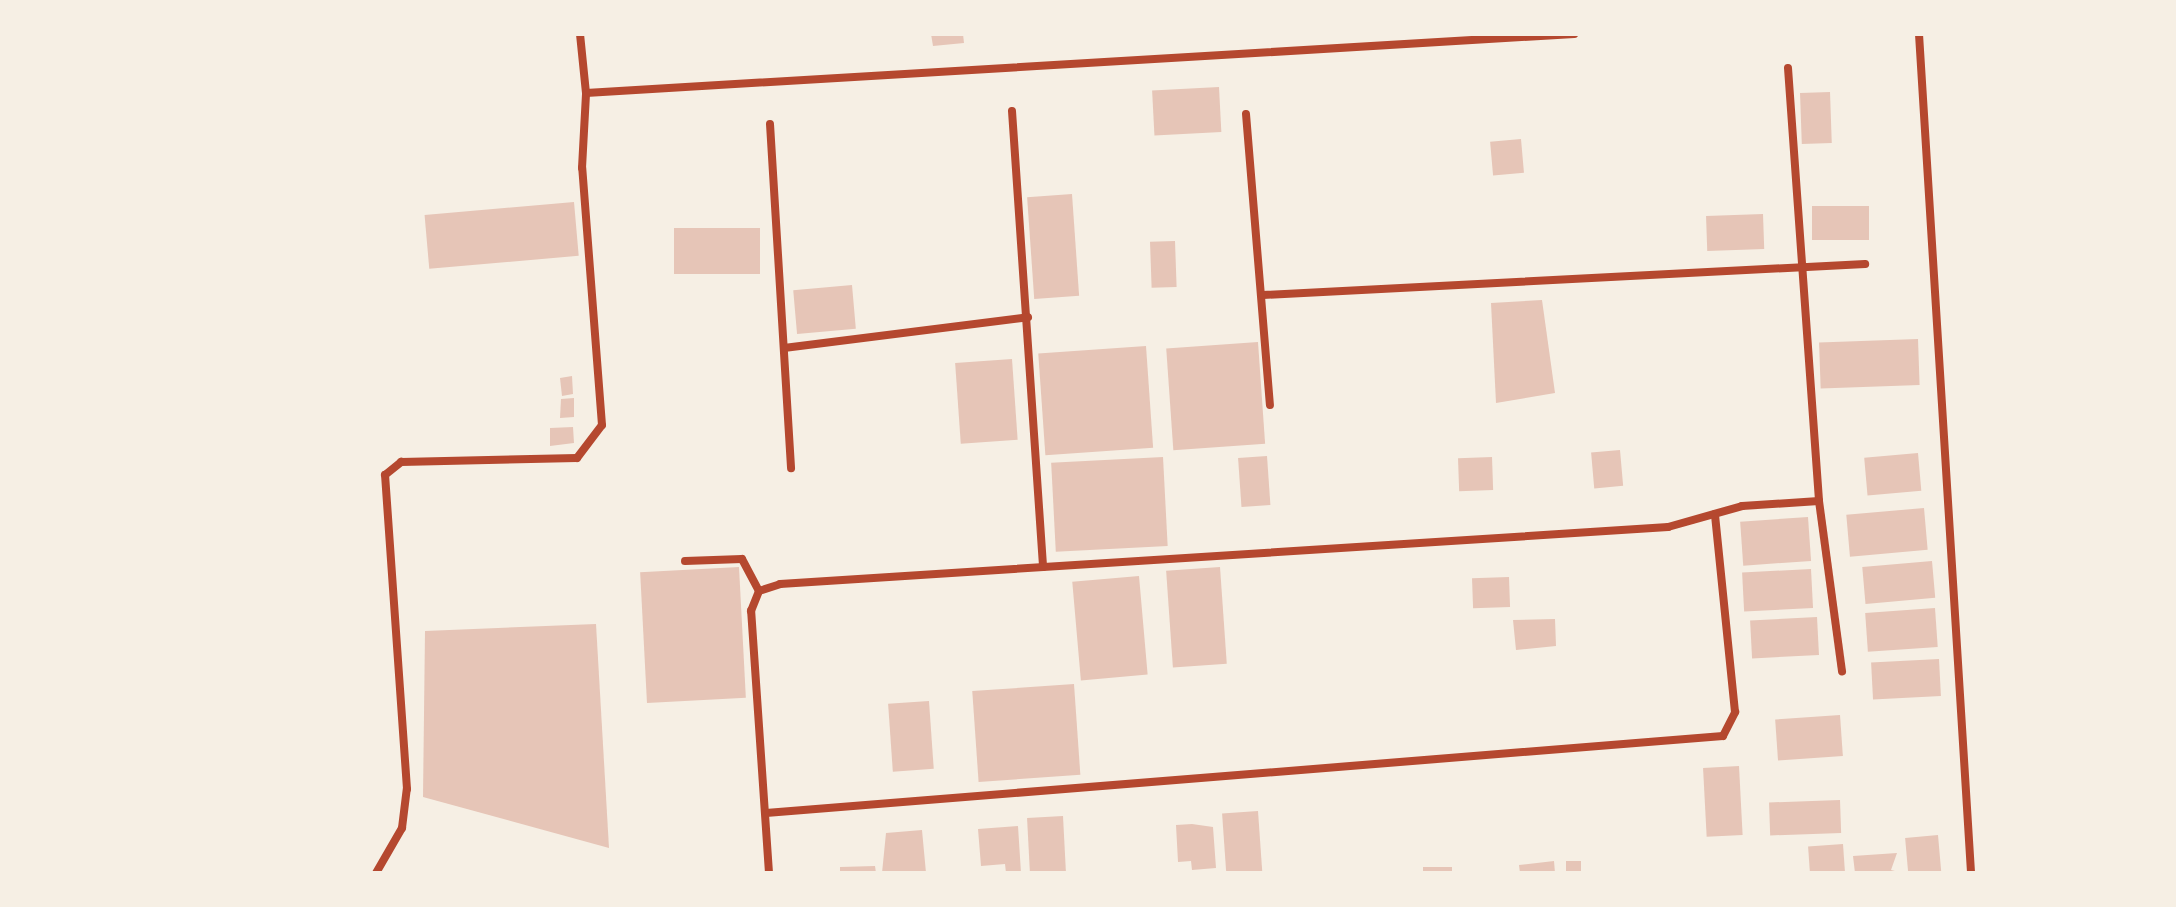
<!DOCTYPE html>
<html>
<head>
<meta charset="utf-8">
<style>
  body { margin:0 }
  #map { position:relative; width:2176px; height:907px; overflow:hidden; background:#f6efe4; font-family:Commissioner,sans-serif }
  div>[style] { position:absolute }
  .building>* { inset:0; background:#e6c5b7; transform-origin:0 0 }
  .minor>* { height:8px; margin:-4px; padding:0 4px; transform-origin:4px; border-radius:4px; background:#b5482f }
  span { translate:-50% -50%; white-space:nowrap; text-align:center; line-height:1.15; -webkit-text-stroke:6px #f6efe4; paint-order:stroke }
  .frame { position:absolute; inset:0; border:36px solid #f6efe4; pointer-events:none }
</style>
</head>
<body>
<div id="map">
  <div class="building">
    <i style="clip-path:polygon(931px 34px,963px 34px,964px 43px,933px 46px)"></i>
    <i style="left:1219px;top:87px;width:45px;height:67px;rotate:87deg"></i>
    <i style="left:1830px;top:92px;width:51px;height:30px;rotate:88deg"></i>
    <i style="left:1521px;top:139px;width:34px;height:31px;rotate:85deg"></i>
    <i style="left:1072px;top:194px;width:102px;height:45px;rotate:86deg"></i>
    <i style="left:574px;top:202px;width:54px;height:150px;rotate:85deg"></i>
    <i style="left:1812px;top:206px;width:57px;height:34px"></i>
    <i style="left:1763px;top:214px;width:35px;height:57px;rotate:88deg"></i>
    <i style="left:674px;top:228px;width:86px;height:46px"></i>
    <i style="left:1175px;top:241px;width:46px;height:25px;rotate:88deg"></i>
    <i style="left:852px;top:285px;width:44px;height:59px;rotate:85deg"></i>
    <i style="clip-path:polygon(1542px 300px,1555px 393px,1496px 403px,1491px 303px)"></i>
    <i style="left:1918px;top:339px;width:46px;height:99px;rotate:88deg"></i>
    <i style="left:1258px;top:342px;width:102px;height:92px;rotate:86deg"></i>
    <i style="left:1146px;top:346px;width:102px;height:108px;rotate:86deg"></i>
    <i style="left:1012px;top:359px;width:81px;height:57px;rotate:86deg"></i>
    <i style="clip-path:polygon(572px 376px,573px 394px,562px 396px,560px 378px)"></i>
    <i style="clip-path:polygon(574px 398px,574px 417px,560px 418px,561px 399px)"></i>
    <i style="clip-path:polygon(573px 427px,574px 443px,550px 446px,550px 428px)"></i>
    <i style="left:1620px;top:450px;width:36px;height:29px;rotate:85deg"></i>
    <i style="left:1918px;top:453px;width:38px;height:54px;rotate:85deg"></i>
    <i style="left:1267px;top:456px;width:49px;height:29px;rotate:86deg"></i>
    <i style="left:1163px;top:457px;width:89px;height:112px;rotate:87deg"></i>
    <i style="left:1492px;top:457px;width:33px;height:34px;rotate:88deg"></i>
    <i style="left:1924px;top:508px;width:42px;height:78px;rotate:85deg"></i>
    <i style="left:1808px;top:517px;width:44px;height:68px;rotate:86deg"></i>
    <i style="left:1932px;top:561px;width:37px;height:70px;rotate:85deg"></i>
    <i style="left:739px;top:567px;width:131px;height:99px;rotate:87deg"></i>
    <i style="left:1220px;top:567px;width:97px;height:54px;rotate:86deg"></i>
    <i style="left:1811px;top:569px;width:39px;height:69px;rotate:87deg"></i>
    <i style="left:1139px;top:576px;width:99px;height:67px;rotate:85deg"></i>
    <i style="left:1509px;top:577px;width:30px;height:37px;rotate:88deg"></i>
    <i style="left:1935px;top:608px;width:39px;height:70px;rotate:86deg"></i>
    <i style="left:1817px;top:617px;width:38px;height:67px;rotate:87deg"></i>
    <i style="clip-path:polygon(1555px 619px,1556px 646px,1516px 650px,1513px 620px)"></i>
    <i style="clip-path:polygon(596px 624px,609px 848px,423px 797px,425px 631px)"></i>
    <i style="left:1939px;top:659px;width:37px;height:68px;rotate:87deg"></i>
    <i style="left:1074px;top:684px;width:91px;height:102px;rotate:86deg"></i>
    <i style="left:929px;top:701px;width:68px;height:41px;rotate:86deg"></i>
    <i style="left:1840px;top:715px;width:41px;height:65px;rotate:86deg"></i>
    <i style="left:1739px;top:766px;width:69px;height:36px;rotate:87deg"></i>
    <i style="left:1840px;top:800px;width:33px;height:71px;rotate:88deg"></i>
    <i style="left:1258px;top:811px;width:61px;height:36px;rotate:86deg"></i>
    <i style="left:1063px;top:816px;width:57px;height:36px;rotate:87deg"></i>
    <i style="clip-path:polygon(1192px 824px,1213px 827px,1216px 868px,1192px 870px,1191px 861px,1178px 862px,1176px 825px)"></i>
    <i style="clip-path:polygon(1018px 826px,1021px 873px,1006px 873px,1005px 864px,981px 866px,978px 829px)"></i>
    <i style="clip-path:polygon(922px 830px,926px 873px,882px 873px,886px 833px)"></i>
    <i style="left:1938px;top:835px;width:38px;height:33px;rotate:85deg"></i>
    <i style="left:1843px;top:844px;width:29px;height:35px;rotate:86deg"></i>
    <i style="clip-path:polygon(1897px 853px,1891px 870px,1903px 873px,1855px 873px,1853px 856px)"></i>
    <i style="clip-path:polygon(1554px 861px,1555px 873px,1520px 873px,1519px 865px)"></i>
    <i style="left:1566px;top:861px;width:15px;height:12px"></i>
    <i style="clip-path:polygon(875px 866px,876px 873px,840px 873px,840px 867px)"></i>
    <i style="left:1423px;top:867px;width:29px;height:6px"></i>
  </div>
  <div class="minor">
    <i style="left:580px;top:34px;width:59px;rotate:84.2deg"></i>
    <i style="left:586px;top:93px;width:990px;rotate:-3.42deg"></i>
    <i style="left:1919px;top:34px;width:841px;rotate:86.45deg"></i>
    <i style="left:1788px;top:68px;width:434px;rotate:85.9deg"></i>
    <i style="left:1012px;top:111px;width:457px;rotate:86.1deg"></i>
    <i style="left:1246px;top:114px;width:292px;rotate:85.3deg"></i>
    <i style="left:770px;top:124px;width:345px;rotate:86.5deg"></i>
    <i style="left:1263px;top:295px;width:603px;rotate:-2.95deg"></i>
    <i style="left:784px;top:348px;width:246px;rotate:-7.2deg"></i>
    <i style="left:685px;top:561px;width:57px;rotate:-2deg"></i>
    <i style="left:742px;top:559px;width:36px;rotate:62deg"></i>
    <i style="left:766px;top:813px;width:960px;rotate:-4.6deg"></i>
    <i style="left:1723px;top:736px;width:27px;rotate:-63deg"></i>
    <i style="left:1735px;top:712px;width:199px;rotate:-95.8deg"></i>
    <i style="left:376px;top:873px;width:52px;rotate:-60deg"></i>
    <i style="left:402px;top:828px;width:39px;rotate:-83deg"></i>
    <i style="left:407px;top:789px;width:315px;rotate:-94deg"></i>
    <i style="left:385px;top:475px;width:21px;rotate:-39deg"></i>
    <i style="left:401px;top:462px;width:176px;rotate:-1.3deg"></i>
    <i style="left:577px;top:458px;width:41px;rotate:-52.9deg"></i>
    <i style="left:602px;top:425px;width:258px;rotate:-94.4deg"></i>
    <i style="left:582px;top:168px;width:75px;rotate:-86.9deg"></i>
    <i style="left:769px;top:873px;width:263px;rotate:-93.9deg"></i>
    <i style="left:751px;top:611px;width:22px;rotate:-68deg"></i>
    <i style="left:759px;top:591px;width:22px;rotate:-18deg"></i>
    <i style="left:780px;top:584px;width:890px;rotate:-3.67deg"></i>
    <i style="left:1668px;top:527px;width:77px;rotate:-15.8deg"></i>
    <i style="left:1742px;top:506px;width:77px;rotate:-3.7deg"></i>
    <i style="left:1819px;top:501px;width:172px;rotate:82.3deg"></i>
  </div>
  <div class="frame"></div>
</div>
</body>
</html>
